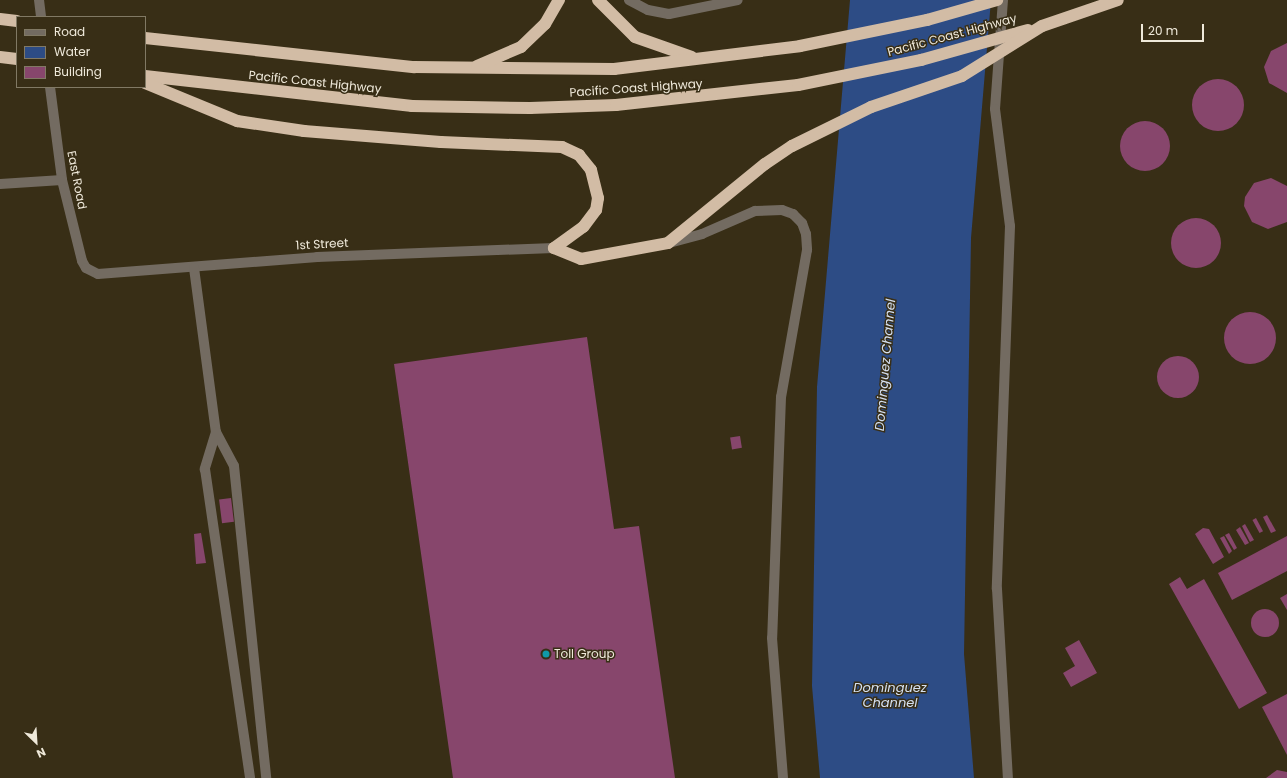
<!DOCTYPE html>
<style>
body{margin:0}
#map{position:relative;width:1287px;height:778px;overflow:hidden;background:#382e16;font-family:Poppins,sans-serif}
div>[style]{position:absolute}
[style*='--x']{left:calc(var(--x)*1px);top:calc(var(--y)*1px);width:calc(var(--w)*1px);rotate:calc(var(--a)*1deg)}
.water>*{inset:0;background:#2d4c85}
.building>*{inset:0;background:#87466c;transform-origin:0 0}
.round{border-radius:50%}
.minor>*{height:10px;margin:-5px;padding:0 5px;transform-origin:5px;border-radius:5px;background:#736b61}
.highway>*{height:12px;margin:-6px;padding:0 6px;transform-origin:6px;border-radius:6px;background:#d2bca5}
.highway-bridge>*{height:12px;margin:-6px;padding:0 6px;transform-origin:6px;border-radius:6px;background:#d2bca5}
.dots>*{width:11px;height:11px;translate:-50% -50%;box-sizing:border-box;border:2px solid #382e16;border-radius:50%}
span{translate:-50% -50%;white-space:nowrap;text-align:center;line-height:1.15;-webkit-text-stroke:3px #382e16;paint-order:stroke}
.street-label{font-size:12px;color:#efe9da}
.poi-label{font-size:12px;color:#efe9da}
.left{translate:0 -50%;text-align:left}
.water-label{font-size:13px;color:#d5e0f1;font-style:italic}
.legend{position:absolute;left:16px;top:16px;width:130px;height:72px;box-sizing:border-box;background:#382e16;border:1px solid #817964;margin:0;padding:5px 7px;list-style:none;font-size:12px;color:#efe9da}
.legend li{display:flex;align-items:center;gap:8px;height:20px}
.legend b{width:20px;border:1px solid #817964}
.north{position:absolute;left:16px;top:722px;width:40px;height:40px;-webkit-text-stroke:3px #382e16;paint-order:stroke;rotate:155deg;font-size:11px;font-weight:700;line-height:16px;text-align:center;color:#efe9da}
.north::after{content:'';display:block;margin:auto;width:14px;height:18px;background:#efe9da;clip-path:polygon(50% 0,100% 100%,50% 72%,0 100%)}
.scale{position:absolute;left:1141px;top:24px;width:63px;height:18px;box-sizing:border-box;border:2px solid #efe9da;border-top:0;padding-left:5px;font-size:12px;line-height:14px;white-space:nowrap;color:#efe9da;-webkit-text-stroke:3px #382e16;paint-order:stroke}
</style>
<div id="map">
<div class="water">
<div style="clip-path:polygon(850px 0,991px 0,971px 238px,964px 654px,974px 778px,820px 778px,812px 686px,817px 387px)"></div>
</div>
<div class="building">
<div style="clip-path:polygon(1287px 43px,1287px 93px,1269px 83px,1264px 67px,1271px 51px)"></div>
<div class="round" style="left:1192px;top:79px;width:52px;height:52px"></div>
<div class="round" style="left:1120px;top:121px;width:50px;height:50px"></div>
<div style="clip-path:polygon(1271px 178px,1287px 186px,1287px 222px,1268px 229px,1252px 222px,1244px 206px,1245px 197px,1254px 183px)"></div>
<div class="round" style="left:1171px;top:218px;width:50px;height:50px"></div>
<div class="round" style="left:1224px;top:312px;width:52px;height:52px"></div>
<div style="clip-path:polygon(587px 337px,614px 529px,639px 526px,675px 778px,453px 778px,394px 364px)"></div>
<div class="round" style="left:1157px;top:356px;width:42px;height:42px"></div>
<div style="left:740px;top:436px;width:12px;height:10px;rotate:81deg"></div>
<div style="left:231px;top:498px;width:24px;height:12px;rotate:83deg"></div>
<div style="clip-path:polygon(1267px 515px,1276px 531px,1271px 533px,1263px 517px)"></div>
<div style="left:1256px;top:518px;width:15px;height:4px;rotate:62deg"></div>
<div style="clip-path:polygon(1245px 524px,1254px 540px,1250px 542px,1242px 526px)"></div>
<div style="clip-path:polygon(1240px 527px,1249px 543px,1245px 545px,1236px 530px)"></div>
<div style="clip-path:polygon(1203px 528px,1209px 529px,1224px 557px,1213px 564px,1195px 534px)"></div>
<div style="clip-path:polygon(201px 533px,206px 563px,196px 564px,194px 534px)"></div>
<div style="clip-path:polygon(1229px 533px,1237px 548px,1234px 550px,1225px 535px)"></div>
<div style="clip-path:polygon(1224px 536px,1232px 551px,1229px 554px,1220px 538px)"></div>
<div style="clip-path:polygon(1287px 536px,1287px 571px,1232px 600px,1218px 573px)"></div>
<div style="clip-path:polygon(1180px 577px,1187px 589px,1204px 579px,1267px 693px,1239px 709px,1169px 584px)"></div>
<div style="clip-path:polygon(1287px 594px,1287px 610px,1280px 598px)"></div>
<div class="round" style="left:1251px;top:609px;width:28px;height:28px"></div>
<div style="clip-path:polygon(1079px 640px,1097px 673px,1071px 687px,1063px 673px,1075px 666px,1065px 648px)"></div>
<div style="clip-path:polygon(1287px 694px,1287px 755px,1262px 707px)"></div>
<div style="clip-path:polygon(1277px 770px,1287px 772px,1287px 778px,1266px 778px)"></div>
</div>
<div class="minor">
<div style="--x:39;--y:0;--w:17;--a:83"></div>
<div style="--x:629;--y:0;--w:21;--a:28"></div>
<div style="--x:648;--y:10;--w:21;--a:11"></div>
<div style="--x:669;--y:14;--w:70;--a:-11.5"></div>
<div style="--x:1003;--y:0;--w:109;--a:94.2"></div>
<div style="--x:995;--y:109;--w:118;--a:82.7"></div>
<div style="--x:1010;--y:226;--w:363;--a:92.1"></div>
<div style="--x:997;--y:589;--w:189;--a:86.7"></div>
<div style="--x:50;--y:87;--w:94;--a:82.6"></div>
<div style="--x:62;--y:180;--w:83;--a:76.1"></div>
<div style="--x:82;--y:261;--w:8;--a:60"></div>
<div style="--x:86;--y:268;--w:13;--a:27"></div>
<div style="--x:98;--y:274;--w:220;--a:-4.4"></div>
<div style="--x:317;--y:257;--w:237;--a:-2.2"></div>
<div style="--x:0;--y:184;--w:62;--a:-3.7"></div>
<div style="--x:669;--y:243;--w:34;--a:-15"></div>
<div style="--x:702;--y:234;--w:58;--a:-23.5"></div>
<div style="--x:755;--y:211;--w:27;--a:-2"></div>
<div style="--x:782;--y:210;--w:12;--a:20"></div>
<div style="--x:793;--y:214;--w:13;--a:45"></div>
<div style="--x:802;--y:223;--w:12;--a:70"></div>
<div style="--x:806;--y:234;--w:16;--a:86"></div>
<div style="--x:807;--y:250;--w:149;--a:100"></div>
<div style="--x:781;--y:397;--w:241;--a:92.1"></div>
<div style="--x:772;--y:638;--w:140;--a:85.5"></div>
<div style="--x:194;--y:268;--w:165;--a:82.4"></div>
<div style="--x:216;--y:432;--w:38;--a:62"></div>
<div style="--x:234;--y:466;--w:314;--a:84.1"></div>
<div style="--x:216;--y:432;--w:39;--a:107"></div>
<div style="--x:205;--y:469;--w:312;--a:81.7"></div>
</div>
<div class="highway">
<div style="--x:598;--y:0;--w:52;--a:45"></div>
<div style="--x:635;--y:37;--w:60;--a:19.3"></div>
<div style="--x:0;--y:19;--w:17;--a:7"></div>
<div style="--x:1042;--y:26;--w:80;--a:-18.9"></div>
<div style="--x:145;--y:38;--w:271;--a:6.2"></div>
<div style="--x:414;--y:67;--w:200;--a:0.6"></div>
<div style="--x:614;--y:69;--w:187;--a:-7"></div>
<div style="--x:800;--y:46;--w:130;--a:-11.6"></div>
<div style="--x:927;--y:20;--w:73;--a:-15.9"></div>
<div style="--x:0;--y:57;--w:17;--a:7"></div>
<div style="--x:477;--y:66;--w:48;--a:-23.4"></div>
<div style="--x:521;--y:47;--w:33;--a:-44"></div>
<div style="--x:545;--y:24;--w:28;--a:-60"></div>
<div style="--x:145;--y:76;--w:269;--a:6.4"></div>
<div style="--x:412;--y:106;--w:118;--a:1"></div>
<div style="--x:530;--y:108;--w:86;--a:-2"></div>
<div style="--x:616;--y:105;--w:183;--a:-6.3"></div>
<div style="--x:145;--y:83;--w:100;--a:22.4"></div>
<div style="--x:237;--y:121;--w:68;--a:8.5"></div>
<div style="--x:304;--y:131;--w:137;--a:4.6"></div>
<div style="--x:441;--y:142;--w:121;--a:2.4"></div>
<div style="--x:562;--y:147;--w:19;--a:25"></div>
<div style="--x:579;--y:155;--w:19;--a:51"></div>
<div style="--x:591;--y:170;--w:29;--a:76"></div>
<div style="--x:598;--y:198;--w:12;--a:99"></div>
<div style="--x:596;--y:210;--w:21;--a:127"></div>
<div style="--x:583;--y:227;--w:36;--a:144"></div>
<div style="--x:554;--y:248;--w:29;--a:22"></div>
<div style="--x:581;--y:259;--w:88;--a:-10.4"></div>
<div style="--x:668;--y:243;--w:125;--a:-39.2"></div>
<div style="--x:765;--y:164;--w:32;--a:-34"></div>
</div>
<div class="highway-bridge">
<div style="--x:798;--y:85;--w:126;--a:-11.5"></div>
<div style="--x:921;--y:60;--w:111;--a:-15.7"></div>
<div style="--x:792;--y:146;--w:88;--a:-26.3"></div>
<div style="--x:871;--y:107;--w:96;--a:-18.8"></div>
<div style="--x:962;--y:76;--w:94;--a:-32"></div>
</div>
<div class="dots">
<div style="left:546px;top:654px;background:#0f9aa8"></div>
</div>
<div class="street-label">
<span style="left:952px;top:35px;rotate:-15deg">Pacific Coast Highway</span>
<span style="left:315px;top:82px;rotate:6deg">Pacific Coast Highway</span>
<span style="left:636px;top:88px;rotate:-4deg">Pacific Coast Highway</span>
<span style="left:77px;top:180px;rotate:79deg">East Road</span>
<span style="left:322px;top:244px;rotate:-3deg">1st Street</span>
</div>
<div class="poi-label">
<span class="left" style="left:554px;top:654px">Toll Group</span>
</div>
<div class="water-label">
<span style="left:886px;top:365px;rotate:-85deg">Dominguez Channel</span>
<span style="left:890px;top:696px">Dominguez<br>Channel</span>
</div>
<ul class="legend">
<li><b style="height:5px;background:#736b61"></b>Road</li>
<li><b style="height:11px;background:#2d4c85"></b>Water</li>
<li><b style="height:11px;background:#87466c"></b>Building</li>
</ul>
<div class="north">N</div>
<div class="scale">20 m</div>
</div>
